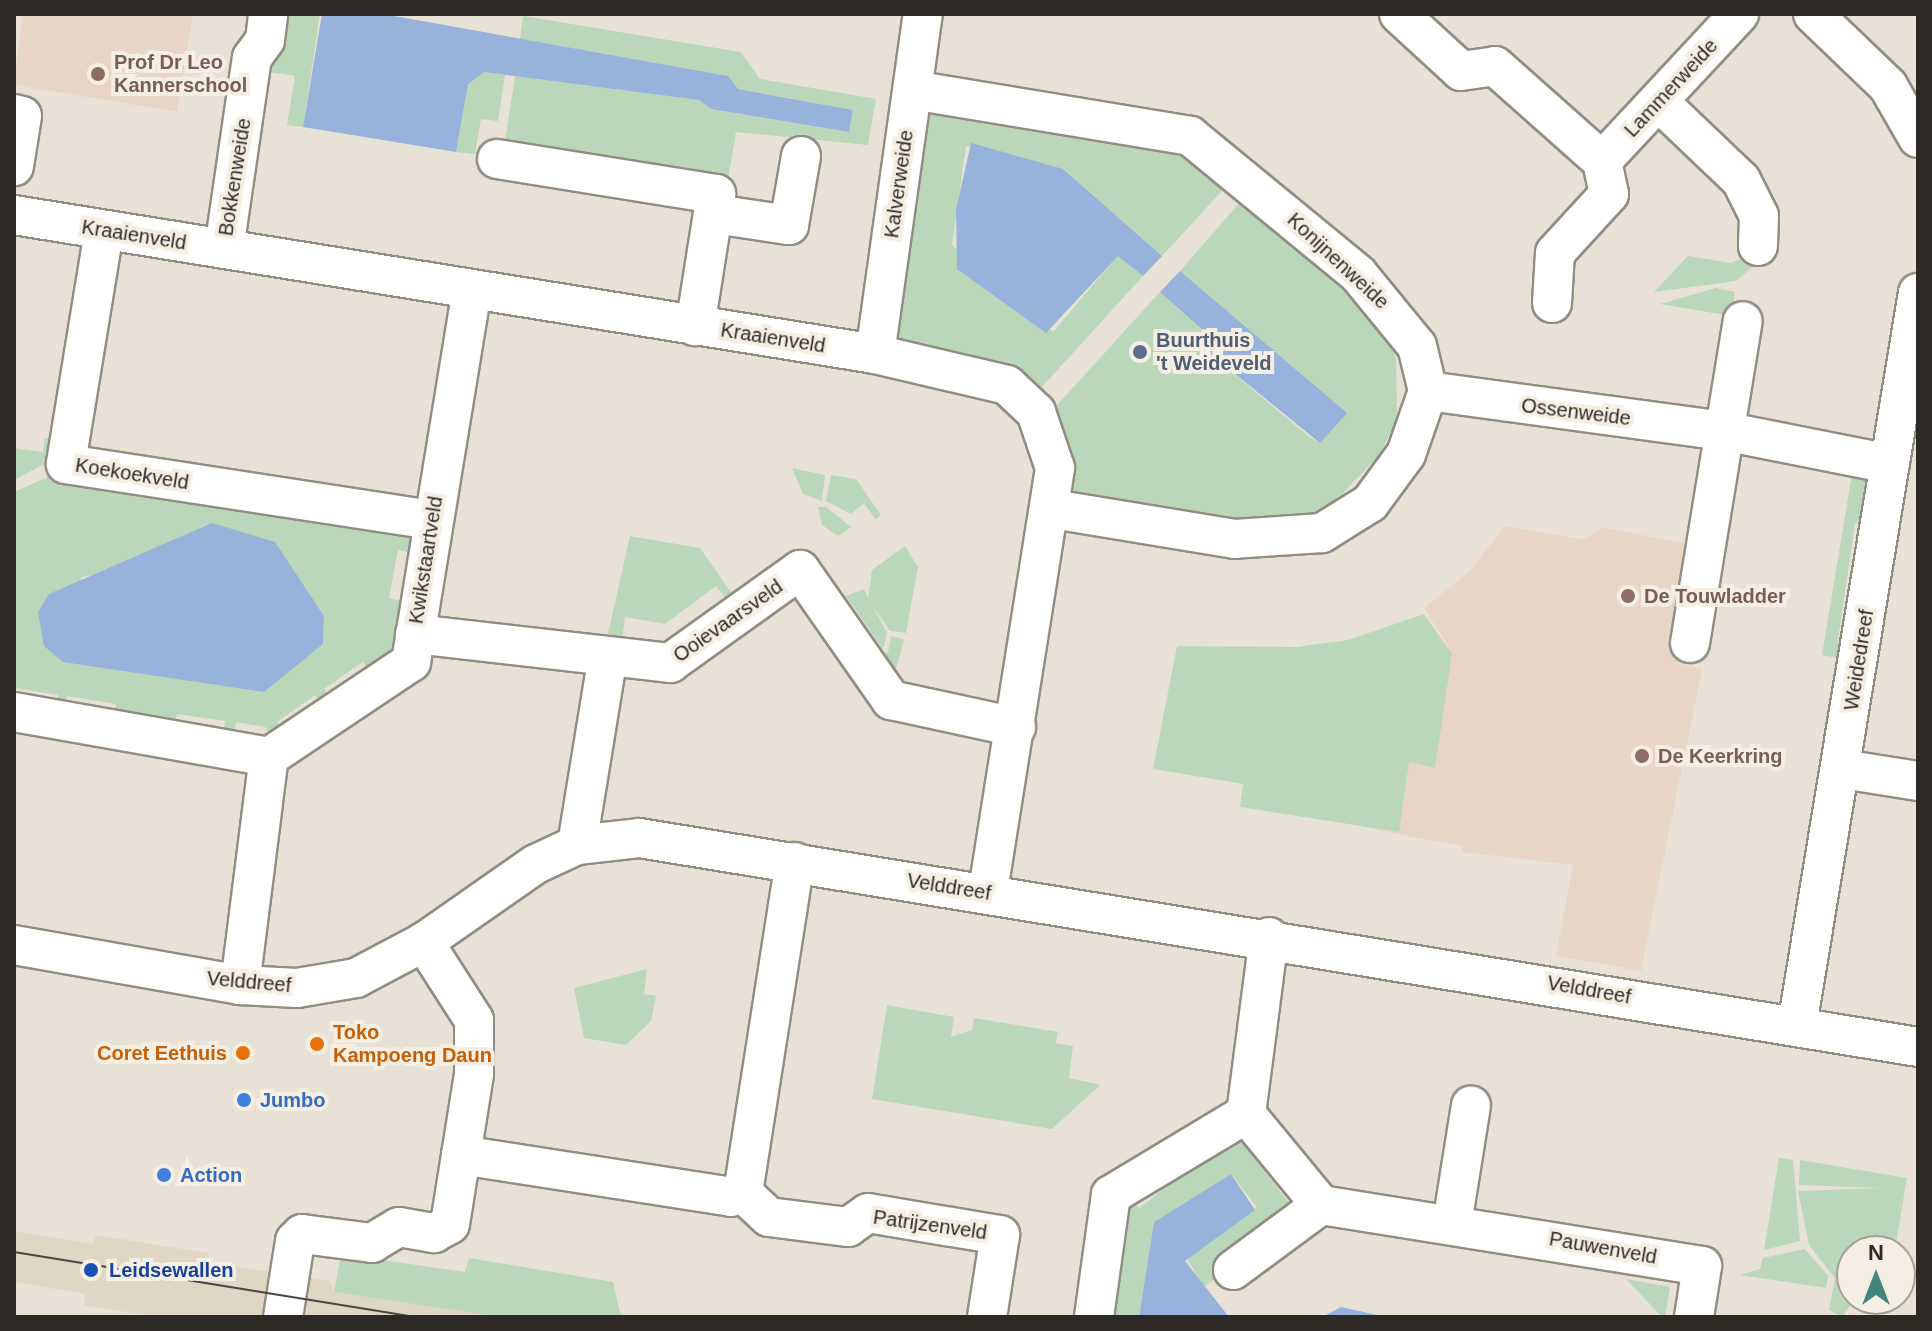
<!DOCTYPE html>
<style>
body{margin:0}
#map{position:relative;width:1932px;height:1331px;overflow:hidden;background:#e8e2d6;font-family:Helvetica,sans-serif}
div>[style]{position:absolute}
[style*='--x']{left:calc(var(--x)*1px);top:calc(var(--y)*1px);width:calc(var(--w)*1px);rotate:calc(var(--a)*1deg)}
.built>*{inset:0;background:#dfd6c4}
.education>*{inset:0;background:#e8d5c5}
.green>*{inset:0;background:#bad7b9}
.water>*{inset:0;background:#97b2db}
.roads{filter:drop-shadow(2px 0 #928d82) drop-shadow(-2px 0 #928d82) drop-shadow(0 2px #928d82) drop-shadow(0 -2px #928d82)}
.minor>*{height:38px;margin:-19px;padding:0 19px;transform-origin:19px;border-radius:19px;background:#fff}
.tram>*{height:2px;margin:-1px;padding:0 1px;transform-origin:1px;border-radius:1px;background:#494641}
.dots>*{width:22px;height:22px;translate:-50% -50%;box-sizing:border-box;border:4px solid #f5efe3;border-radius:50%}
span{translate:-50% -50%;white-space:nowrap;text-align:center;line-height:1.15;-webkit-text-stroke:8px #f5efe3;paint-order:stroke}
.education-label{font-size:20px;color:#785e54;font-weight:700}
.left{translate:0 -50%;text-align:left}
.street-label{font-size:20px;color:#2d2a26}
.service-label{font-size:20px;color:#4e5e75;font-weight:700}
.food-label{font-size:20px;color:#c56008;font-weight:700}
.right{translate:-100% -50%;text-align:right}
.shop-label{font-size:20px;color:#366cbe;font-weight:700}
.transit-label{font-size:20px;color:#164399;font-weight:700}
.frame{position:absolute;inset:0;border:16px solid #2d2a26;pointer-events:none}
.north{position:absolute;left:1836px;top:1235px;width:80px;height:80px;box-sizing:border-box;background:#f5efe3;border:2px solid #a5a097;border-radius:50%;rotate:0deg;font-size:22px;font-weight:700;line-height:32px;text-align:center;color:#2d2a26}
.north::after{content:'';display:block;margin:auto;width:28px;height:36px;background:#42867b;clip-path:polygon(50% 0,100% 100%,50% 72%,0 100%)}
</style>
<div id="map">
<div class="built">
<div style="clip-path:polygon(14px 1231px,93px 1244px,96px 1235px,208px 1253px,207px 1262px,330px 1281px,334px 1292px,500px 1317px,157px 1317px,84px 1305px,85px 1294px,14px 1282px)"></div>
</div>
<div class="education">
<div style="clip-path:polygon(15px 14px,193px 14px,177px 112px,14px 85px,22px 16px)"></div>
<div style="clip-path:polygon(1505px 526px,1584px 540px,1602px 527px,1697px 546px,1676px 663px,1702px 669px,1641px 971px,1556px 956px,1573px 865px,1462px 852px,1462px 846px,1375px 830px,1383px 778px,1397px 752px,1429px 756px,1449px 647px,1424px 608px,1469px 572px)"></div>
</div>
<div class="green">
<div style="clip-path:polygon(278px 14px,320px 14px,303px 127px,287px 125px,295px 76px,261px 71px)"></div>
<div style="clip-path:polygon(523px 16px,741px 52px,760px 79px,876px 99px,868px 145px,736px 132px,727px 186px,504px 148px,515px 76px,699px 100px,711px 109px,849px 132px,853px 110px,737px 89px,728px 76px,520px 39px)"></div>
<div style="clip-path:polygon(483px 72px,505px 75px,498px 121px,481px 119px,475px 154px,456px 152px,468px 83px)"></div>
<div style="clip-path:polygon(926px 111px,1177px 146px,1233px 179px,1162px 256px,1063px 169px,966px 146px,952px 245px,1053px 332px,1118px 255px,1143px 276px,1032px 398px,895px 336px)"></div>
<div style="clip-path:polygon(1249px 192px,1385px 322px,1396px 359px,1397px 419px,1380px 454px,1328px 509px,1250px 528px,1069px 503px,1049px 414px,1160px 292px,1208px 336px,1202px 347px,1308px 436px,1320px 443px,1346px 413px,1180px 271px)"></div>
<div style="clip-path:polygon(1752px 254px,1761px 259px,1736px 281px,1654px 292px,1688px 256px,1731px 263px)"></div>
<div style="clip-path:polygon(1716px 288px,1735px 292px,1731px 316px,1660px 304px)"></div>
<div style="clip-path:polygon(45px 438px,57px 440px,54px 459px,14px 480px,14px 448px,43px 452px)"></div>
<div style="clip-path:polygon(792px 468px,825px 475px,822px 501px,803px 494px)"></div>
<div style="clip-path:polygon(evenodd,63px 470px,412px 528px,415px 553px,398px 550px,389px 598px,407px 602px,398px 648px,372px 674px,363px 662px,324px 689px,332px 702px,325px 708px,315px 695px,277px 722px,286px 735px,276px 742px,265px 727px,236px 722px,233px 739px,223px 738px,225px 721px,177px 714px,174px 731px,113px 721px,116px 704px,67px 696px,64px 713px,55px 712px,58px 695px,14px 688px,14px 492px,63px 470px,275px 543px,324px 616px,323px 644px,304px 658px,63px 662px,55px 654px,82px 577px,275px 543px)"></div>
<div style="clip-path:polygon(1852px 474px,1869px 483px,1864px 516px,1855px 524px,1838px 640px,1843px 659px,1822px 655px)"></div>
<div style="clip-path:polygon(831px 475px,856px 479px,881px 515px,875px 519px,864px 503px,851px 514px,826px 501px)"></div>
<div style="clip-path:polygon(818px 507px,826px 507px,851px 527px,838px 536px,822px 525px)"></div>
<div style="clip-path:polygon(630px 536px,700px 548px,737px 601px,731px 605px,716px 586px,665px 624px,625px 617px,622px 641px,607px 638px)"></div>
<div style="clip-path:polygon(905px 546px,918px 567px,906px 633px,890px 631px,868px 599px,872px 570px)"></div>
<div style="clip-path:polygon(864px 589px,887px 633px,883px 649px,846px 596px)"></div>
<div style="clip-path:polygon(1424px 614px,1452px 654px,1435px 768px,1409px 762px,1399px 832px,1240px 807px,1243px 784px,1153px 769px,1177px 646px,1297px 647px,1348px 640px)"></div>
<div style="clip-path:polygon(891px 636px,904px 639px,890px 692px,873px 664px,888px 652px)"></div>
<div style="clip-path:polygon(647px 969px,644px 994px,656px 996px,651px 1021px,626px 1045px,584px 1038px,574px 988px)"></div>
<div style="clip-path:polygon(887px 1005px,954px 1017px,951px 1037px,972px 1030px,974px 1018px,1058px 1032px,1056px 1043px,1073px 1046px,1069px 1078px,1100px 1085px,1052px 1129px,872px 1099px)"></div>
<div style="clip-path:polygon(1227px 1140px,1240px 1140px,1298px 1214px,1204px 1287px,1186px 1257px,1257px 1207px,1231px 1174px,1154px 1222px,1139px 1317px,1108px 1317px,1126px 1196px,1139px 1208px)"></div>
<div style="clip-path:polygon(1779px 1158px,1793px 1160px,1800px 1241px,1764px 1250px)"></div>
<div style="clip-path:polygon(1800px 1160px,1907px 1178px,1896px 1243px,1890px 1251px,1852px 1251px,1855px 1299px,1842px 1317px,1829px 1310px,1835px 1278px,1809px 1245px,1798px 1191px,1881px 1188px,1799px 1185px)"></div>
<div style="clip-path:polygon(1805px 1249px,1828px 1276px,1826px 1288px,1740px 1275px,1760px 1269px,1763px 1258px)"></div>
<div style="clip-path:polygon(341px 1254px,465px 1272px,469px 1258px,613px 1282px,620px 1313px,629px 1317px,500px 1317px,334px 1292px)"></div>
<div style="clip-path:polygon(1626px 1279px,1670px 1287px,1665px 1317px,1662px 1317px)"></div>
</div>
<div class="water">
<div style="clip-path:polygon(322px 14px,383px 14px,728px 76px,738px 89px,853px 110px,849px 132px,711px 109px,699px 100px,484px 72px,468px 84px,456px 152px,303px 127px)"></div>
<div style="clip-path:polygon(971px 143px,1063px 169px,1162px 256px,1143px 276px,1118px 256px,1046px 333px,957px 269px,956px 210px)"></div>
<div style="clip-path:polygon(1180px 271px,1347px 413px,1320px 443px,1202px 347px,1208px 335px,1160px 292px)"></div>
<div style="clip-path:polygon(212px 523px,275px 542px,324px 616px,323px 644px,264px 692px,63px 662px,44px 646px,38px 612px,49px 594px)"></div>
<div style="clip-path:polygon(1231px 1174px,1255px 1210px,1185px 1261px,1229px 1317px,1139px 1317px,1154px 1222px)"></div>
<div style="clip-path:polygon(1341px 1307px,1382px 1316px,1383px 1317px,1322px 1317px)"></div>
</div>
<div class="roads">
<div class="minor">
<div style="--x:1399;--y:14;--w:84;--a:42.6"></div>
<div style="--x:1461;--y:71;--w:34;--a:-8"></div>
<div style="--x:1495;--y:66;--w:143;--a:41.6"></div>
<div style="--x:1813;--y:14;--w:104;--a:43.8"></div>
<div style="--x:1888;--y:86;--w:60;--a:60"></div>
<div style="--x:913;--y:90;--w:281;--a:9.4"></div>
<div style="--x:1190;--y:136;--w:217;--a:39.4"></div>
<div style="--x:1358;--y:274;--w:93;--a:50.7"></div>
<div style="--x:1417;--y:346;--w:46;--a:76.3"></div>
<div style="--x:1428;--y:391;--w:67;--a:109.2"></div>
<div style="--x:1406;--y:454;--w:61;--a:126.3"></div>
<div style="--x:1370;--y:503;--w:57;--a:148"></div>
<div style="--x:1322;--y:533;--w:87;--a:176.1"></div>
<div style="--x:1235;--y:539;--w:185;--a:-170.7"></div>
<div style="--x:1659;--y:102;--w:113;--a:43.6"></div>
<div style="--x:1741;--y:180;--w:40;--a:63.4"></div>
<div style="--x:1759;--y:216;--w:30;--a:92"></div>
<div style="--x:14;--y:114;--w:8;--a:14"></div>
<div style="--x:22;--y:116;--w:51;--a:99.1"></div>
<div style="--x:497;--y:159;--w:222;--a:9.1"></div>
<div style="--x:716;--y:194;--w:134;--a:99"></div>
<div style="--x:715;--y:214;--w:75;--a:8.5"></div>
<div style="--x:789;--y:225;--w:70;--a:-80.1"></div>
<div style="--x:14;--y:215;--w:872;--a:9.17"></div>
<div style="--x:875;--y:354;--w:136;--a:13.2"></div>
<div style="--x:1007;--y:385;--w:40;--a:43"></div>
<div style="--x:1036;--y:412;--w:59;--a:71.3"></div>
<div style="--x:1055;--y:468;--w:430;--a:99"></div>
<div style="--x:104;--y:231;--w:236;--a:99.3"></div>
<div style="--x:66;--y:464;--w:369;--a:8.7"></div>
<div style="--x:224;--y:249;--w:193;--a:-81.7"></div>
<div style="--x:252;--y:58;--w:22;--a:-54"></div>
<div style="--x:265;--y:40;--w:26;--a:-83"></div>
<div style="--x:1552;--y:303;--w:50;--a:-86.6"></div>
<div style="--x:1555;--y:253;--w:80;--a:-47.5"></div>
<div style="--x:1609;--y:194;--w:34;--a:-102"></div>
<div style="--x:1602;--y:161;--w:201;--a:-47"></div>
<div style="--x:875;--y:354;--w:343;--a:-82"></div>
<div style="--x:1428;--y:391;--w:299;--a:7.7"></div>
<div style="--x:1724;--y:431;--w:169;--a:11.2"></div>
<div style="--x:415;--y:634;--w:257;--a:6.5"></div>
<div style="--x:670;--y:663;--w:160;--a:-35.6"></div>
<div style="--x:800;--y:570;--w:159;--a:55"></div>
<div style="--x:891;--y:700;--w:128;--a:12.2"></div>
<div style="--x:1690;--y:643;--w:326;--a:-80.7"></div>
<div style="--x:14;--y:712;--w:259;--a:10"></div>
<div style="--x:1842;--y:769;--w:77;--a:9"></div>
<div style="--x:577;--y:845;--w:185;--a:-80.7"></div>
<div style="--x:1269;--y:937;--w:178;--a:97.4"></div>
<div style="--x:1246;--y:1114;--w:118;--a:50.5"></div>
<div style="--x:1321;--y:1205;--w:386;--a:9.1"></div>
<div style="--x:1702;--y:1266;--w:52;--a:98.9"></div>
<div style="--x:14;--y:945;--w:230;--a:10"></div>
<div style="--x:240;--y:985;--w:57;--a:3"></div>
<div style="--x:297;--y:988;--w:60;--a:-9.6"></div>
<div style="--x:356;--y:978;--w:77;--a:-27.9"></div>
<div style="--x:424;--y:942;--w:136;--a:-34.9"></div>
<div style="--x:536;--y:864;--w:45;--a:-24.9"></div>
<div style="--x:577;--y:845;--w:62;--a:-6.4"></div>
<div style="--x:639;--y:838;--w:1296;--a:9.28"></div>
<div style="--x:240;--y:985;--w:230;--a:-82.8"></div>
<div style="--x:269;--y:757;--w:171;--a:-33.8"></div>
<div style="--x:411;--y:662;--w:376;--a:-80.7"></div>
<div style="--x:1797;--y:1026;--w:743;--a:-80.63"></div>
<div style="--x:461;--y:1155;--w:273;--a:8.8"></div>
<div style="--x:731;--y:1197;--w:13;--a:-18"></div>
<div style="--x:743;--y:1193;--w:35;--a:43"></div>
<div style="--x:769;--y:1217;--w:80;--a:7.2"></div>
<div style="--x:848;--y:1227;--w:24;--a:-35"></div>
<div style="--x:868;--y:1213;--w:134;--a:9.5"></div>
<div style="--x:1000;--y:1235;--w:83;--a:99"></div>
<div style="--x:743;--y:1193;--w:335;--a:-81.1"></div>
<div style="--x:1452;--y:1224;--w:120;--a:-80.9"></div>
<div style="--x:1233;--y:1270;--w:109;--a:-36.5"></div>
<div style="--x:283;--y:1317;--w:77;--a:-81"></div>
<div style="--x:295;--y:1241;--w:10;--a:-45"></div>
<div style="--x:302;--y:1234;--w:71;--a:7.3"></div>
<div style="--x:372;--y:1243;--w:31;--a:-31"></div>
<div style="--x:399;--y:1227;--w:36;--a:10"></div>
<div style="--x:434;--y:1233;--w:18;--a:-29"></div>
<div style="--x:450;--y:1224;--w:152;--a:-80.9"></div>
<div style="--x:474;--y:1074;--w:54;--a:-90"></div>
<div style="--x:474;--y:1020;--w:93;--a:-122.7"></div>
<div style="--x:1094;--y:1317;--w:123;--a:-82.1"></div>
<div style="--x:1111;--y:1195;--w:157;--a:-31"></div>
</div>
</div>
<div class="tram">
<div style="--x:14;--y:1252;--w:405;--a:9.2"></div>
</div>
<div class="dots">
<div style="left:98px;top:74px;background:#8d6e63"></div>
<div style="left:1140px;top:352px;background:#5c6f8a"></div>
<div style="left:1628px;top:596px;background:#8d6e63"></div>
<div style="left:1642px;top:756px;background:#8d6e63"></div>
<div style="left:317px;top:1044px;background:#e8710a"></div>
<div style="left:243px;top:1053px;background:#e8710a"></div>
<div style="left:244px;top:1100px;background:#3f7fe0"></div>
<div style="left:164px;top:1175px;background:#3f7fe0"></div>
<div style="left:91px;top:1270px;background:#1a4fb4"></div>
</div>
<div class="education-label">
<span class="left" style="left:114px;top:74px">Prof Dr Leo<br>Kannerschool</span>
<span class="left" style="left:1644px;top:596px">De Touwladder</span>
<span class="left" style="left:1658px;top:756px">De Keerkring</span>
</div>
<div class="street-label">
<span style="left:1671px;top:88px;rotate:-47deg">Lammerweide</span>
<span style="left:235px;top:177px;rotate:-81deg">Bokkenweide</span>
<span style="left:899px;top:184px;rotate:-82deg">Kalverweide</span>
<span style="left:134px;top:235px;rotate:9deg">Kraaienveld</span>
<span style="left:1338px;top:261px;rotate:43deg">Konijnenweide</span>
<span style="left:773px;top:338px;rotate:9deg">Kraaienveld</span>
<span style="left:1576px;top:412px;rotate:7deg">Ossenweide</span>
<span style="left:132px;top:474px;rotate:9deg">Koekoekveld</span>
<span style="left:426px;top:560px;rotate:-81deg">Kwikstaartveld</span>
<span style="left:728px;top:621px;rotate:-35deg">Ooievaarsveld</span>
<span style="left:1859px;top:660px;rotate:-81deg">Weidedreef</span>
<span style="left:949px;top:887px;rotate:9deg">Velddreef</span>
<span style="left:249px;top:982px;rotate:5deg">Velddreef</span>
<span style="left:1589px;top:990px;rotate:10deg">Velddreef</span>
<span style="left:930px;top:1225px;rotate:8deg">Patrijzenveld</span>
<span style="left:1603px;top:1248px;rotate:10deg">Pauwenveld</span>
</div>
<div class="service-label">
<span class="left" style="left:1156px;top:352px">Buurthuis<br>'t Weideveld</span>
</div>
<div class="food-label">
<span class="left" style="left:333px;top:1044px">Toko<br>Kampoeng Daun</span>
<span class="right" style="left:227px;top:1053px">Coret Eethuis</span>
</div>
<div class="shop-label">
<span class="left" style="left:260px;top:1100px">Jumbo</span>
<span class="left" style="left:180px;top:1175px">Action</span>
</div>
<div class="transit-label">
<span class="left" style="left:109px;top:1270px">Leidsewallen</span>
</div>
<div class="frame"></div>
<div class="north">N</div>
</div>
